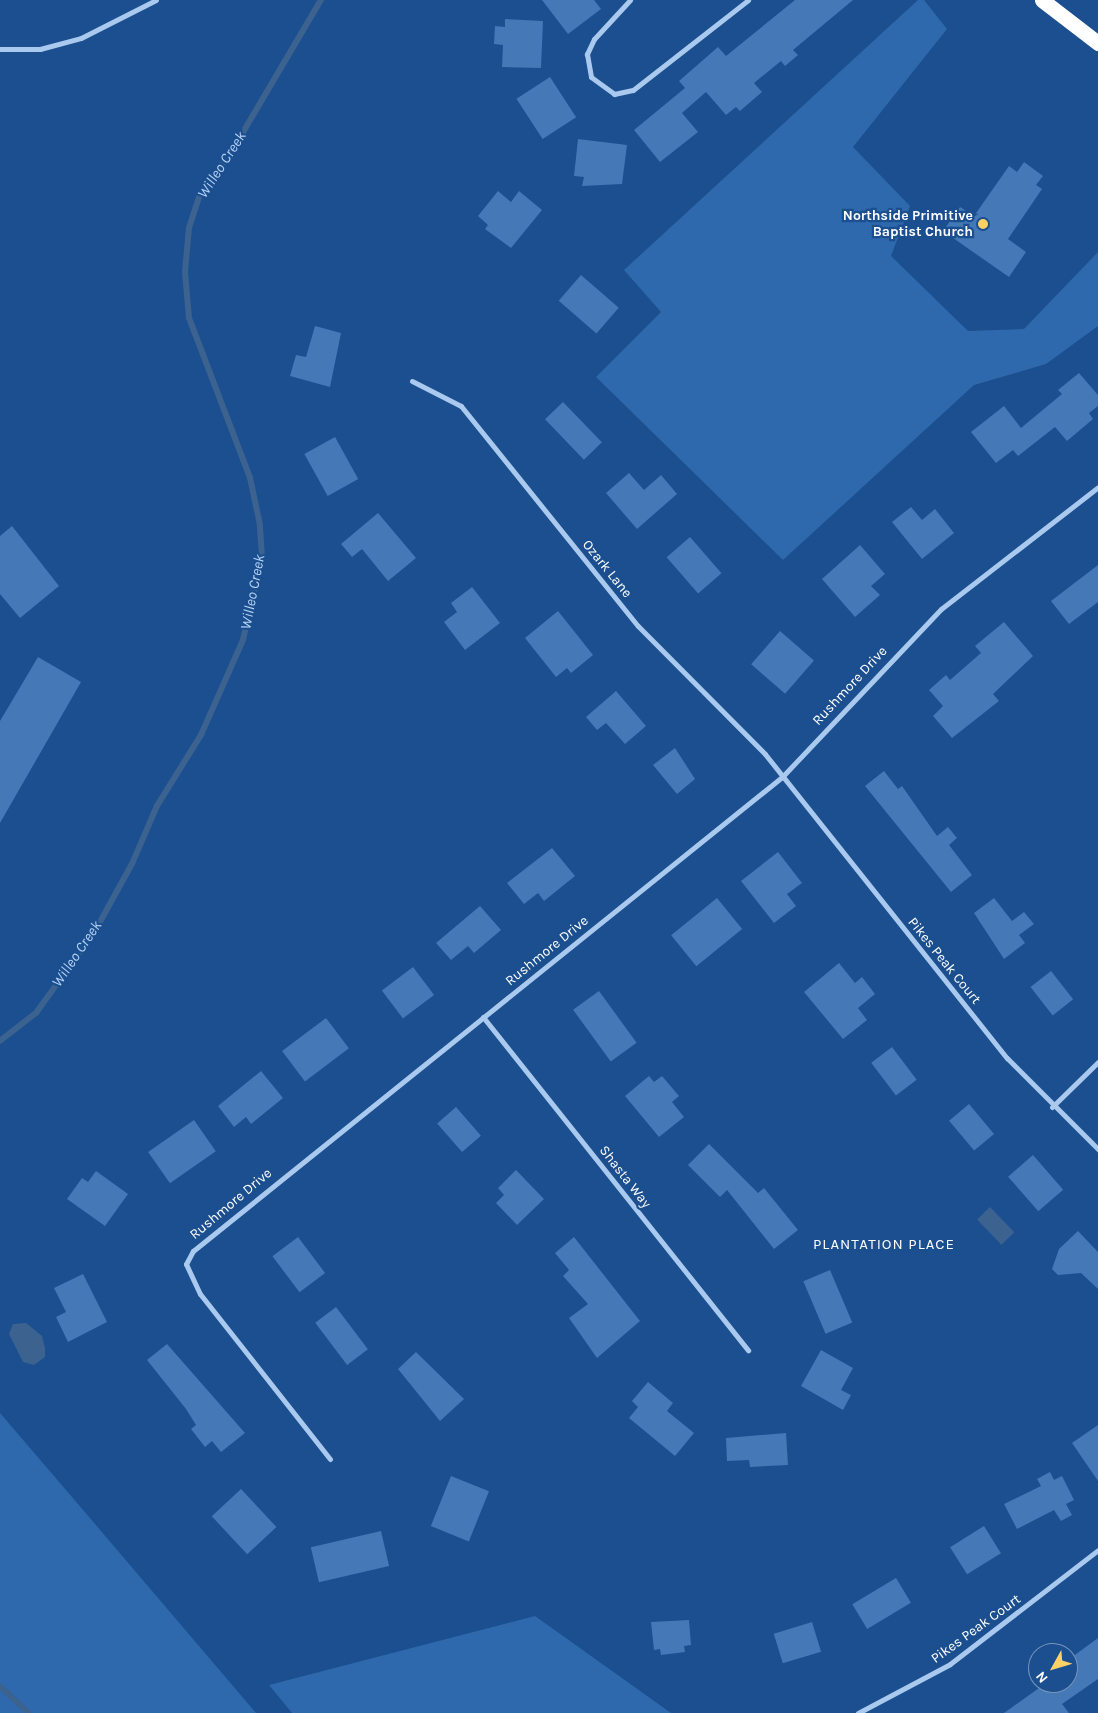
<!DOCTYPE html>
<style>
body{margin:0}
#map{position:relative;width:1098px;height:1713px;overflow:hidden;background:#1b4f8f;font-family:Karla,sans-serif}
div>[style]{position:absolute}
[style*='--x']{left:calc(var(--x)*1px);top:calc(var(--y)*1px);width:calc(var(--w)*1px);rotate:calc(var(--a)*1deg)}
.green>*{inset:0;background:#2e69ad}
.water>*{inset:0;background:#3c6290;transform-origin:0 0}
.stream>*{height:5.5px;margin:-2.75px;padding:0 2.75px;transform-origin:2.75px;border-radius:2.75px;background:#3c6290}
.building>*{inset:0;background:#4478b7;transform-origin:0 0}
.street>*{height:5px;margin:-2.5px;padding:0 2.5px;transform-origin:2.5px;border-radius:2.5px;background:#a9c9ee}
.highway>*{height:15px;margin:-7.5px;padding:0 7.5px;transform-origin:7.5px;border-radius:7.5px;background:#fff}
.dots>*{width:14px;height:14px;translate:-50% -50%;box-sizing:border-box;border:2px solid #1b4f8f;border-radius:50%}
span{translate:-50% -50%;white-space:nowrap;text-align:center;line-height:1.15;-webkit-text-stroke:4.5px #1b4f8f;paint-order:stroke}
.poi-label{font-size:14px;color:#fff;font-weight:700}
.right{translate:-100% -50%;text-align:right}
.street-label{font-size:14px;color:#fff}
.water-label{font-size:15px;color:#b5d3f5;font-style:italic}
.neighbourhood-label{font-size:15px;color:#fff;letter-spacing:1px}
.north{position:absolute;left:1028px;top:1643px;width:50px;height:50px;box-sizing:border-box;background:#1b4f8f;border:1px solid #7695bc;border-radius:50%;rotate:231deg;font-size:14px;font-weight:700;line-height:20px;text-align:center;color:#fff}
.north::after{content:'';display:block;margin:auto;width:18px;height:22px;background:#ffd166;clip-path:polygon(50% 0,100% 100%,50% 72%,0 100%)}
</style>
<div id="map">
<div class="green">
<div style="clip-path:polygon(918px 0,924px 0,947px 29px,853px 147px,910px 206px,891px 256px,968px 331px,1024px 329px,1098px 252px,1098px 326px,1046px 364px,974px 385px,783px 560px,596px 377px,661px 312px,624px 270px)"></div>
<div style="clip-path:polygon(0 1413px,78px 1504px,256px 1713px,0 1713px)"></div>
<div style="clip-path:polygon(535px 1616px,671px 1713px,292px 1713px,269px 1685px)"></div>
</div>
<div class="water">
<div style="left:990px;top:1207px;width:35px;height:18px;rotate:46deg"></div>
<div style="clip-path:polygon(26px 1323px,42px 1336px,45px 1348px,45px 1357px,34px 1365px,23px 1362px,9px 1334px,13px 1324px)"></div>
</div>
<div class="stream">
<div style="--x:0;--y:1041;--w:46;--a:-37.9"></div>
<div style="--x:36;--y:1013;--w:99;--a:-54.1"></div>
<div style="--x:94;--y:933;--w:79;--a:-61.2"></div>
<div style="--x:132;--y:864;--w:63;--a:-66.7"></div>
<div style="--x:157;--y:806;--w:84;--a:-58.2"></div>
<div style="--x:201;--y:735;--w:104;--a:-66.1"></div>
<div style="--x:243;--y:640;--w:85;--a:-77.1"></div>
<div style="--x:262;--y:557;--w:32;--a:-94"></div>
<div style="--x:260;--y:525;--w:48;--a:-102"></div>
<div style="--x:250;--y:478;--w:171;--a:-110.9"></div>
<div style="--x:189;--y:318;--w:46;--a:-95"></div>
<div style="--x:185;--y:272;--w:44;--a:-84.8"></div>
<div style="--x:189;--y:228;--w:36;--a:-72"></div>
<div style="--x:200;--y:194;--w:54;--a:-53.3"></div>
<div style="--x:232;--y:151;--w:175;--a:-59.5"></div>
<div style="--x:0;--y:1686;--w:40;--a:43"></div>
</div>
<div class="building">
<div style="clip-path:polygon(542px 0,594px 0,601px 9px,568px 34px)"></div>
<div style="clip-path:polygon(795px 0,853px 0,793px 50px,798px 55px,785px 66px,781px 61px,754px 83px,762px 92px,740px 111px,736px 107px,726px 115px,706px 92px,682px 113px,698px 132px,660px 162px,634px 130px,685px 88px,679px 81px,718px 47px,726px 56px)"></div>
<div style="clip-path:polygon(505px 19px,543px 21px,541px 68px,502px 67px,503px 45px,494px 44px,495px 26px,505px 27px)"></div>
<div style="left:550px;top:77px;width:48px;height:40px;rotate:57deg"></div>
<div style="clip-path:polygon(578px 139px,627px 145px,622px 184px,582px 186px,584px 177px,574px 176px)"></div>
<div style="clip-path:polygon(1024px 162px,1043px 176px,1036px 185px,1042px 189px,1008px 239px,1026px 252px,1009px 277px,943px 231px,960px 207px,974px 216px,1009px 166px,1017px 172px)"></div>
<div style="clip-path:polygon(498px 191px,511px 202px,519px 191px,542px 210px,511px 248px,485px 229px,488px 225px,478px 216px)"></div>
<div style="left:581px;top:275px;width:50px;height:34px;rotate:41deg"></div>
<div style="clip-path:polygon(315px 326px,341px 333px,330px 387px,290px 376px,296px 355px,306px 357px)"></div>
<div style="clip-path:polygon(1079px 373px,1098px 395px,1098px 406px,1089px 413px,1093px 419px,1067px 441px,1055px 427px,1018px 456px,1013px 450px,996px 463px,971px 432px,1004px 406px,1021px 428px,1062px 394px,1058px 390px)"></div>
<div style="left:563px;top:402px;width:56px;height:25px;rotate:46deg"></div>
<div style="left:335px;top:437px;width:48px;height:35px;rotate:61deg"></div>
<div style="clip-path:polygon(629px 473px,644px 490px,661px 475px,677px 494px,637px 529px,606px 493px)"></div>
<div style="clip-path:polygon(911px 507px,922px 520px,935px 509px,954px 533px,922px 559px,892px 522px)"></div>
<div style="clip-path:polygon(378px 513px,416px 558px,388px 581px,362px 549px,352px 557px,341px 544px)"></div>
<div style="clip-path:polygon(12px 526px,59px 586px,20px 618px,0 594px,0 536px)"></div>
<div style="left:690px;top:537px;width:48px;height:31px;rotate:49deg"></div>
<div style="clip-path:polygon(860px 545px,885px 574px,871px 586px,880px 595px,855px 617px,822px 579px)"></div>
<div style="clip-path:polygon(1098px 565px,1098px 602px,1069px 624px,1051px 601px)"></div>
<div style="clip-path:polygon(472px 587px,500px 623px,465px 650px,444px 622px,457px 612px,451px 603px)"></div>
<div style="clip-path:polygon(558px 611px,593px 655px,571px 673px,567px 668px,556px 677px,525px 638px)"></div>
<div style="clip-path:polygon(1004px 622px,1033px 656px,993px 694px,999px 701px,952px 738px,933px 716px,943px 706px,929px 690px,946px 675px,950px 680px,981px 653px,975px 646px)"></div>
<div style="left:780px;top:631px;width:45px;height:44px;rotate:41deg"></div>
<div style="clip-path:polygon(38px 657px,81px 682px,0 823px,0 721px)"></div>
<div style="clip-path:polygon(616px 691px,646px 726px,625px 744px,606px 723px,597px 730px,586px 717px)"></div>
<div style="clip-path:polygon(675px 748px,695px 779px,677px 794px,653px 765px)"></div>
<div style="clip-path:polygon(884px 771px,898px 789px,902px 786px,937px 836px,948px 827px,957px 838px,949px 845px,972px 875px,951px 892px,865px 786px)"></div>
<div style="clip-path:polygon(552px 848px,575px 876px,544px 901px,538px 893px,524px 904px,507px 883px)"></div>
<div style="clip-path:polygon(778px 852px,802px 883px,787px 894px,796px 906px,774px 923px,741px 881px)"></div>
<div style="left:717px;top:898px;width:40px;height:59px;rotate:51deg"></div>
<div style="clip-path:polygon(994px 898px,1012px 921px,1024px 912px,1034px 924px,1019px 935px,1025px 943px,1004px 959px,974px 913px)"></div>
<div style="clip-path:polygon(480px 906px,501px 930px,474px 953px,468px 946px,451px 960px,436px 943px)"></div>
<div style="clip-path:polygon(839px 963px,855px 983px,862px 977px,875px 994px,858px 1008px,867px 1020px,843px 1039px,804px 992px)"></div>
<div style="left:413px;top:967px;width:35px;height:39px;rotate:53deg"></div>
<div style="left:1051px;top:971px;width:36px;height:26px;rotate:52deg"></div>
<div style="left:599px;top:991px;width:64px;height:32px;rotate:54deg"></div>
<div style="left:326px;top:1018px;width:38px;height:55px;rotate:53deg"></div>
<div style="left:892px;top:1047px;width:41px;height:26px;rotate:53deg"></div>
<div style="clip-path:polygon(261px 1071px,283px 1098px,251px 1124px,246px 1117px,234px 1127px,218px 1106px)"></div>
<div style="clip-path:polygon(649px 1076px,654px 1082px,662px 1076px,679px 1096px,672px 1102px,684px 1117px,659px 1137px,625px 1096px)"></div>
<div style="left:969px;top:1104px;width:39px;height:26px;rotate:50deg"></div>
<div style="left:456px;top:1107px;width:38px;height:25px;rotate:49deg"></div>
<div style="left:194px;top:1120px;width:38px;height:56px;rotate:55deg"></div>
<div style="clip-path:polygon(709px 1144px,758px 1193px,764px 1188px,798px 1230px,774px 1249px,727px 1190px,720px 1197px,688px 1165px)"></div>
<div style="left:1033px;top:1155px;width:46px;height:33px;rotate:49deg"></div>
<div style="clip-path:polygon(516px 1170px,544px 1199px,517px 1225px,496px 1203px,504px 1195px,498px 1188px)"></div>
<div style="clip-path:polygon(96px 1171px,128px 1194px,105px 1226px,67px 1199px,82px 1178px,88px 1182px)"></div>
<div style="clip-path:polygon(1078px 1231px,1098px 1252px,1098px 1289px,1081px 1273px,1058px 1275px,1052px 1269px,1059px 1249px)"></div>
<div style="left:298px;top:1237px;width:45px;height:32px;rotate:53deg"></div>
<div style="clip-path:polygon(574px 1237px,640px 1321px,597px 1358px,569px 1318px,588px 1304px,563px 1276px,569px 1270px,555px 1253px)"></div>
<div style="left:830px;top:1270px;width:57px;height:29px;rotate:67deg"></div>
<div style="clip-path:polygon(83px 1274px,107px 1322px,68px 1342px,56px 1317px,66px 1312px,54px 1288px)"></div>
<div style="left:336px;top:1307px;width:53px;height:26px;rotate:53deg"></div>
<div style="clip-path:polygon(167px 1344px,245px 1433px,221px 1452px,212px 1441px,205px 1447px,191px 1429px,196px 1425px,186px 1409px,147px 1360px)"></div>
<div style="clip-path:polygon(821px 1350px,853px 1368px,841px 1390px,851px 1395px,843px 1410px,801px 1386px)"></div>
<div style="clip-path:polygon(416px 1352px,464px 1399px,440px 1421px,398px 1369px)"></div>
<div style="clip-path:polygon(648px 1382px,673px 1403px,667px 1411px,694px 1433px,675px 1456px,629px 1418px,638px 1407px,632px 1401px)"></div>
<div style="clip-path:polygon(1098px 1425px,1098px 1481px,1072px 1443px)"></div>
<div style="clip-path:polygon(786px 1433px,788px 1465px,750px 1467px,749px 1460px,727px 1461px,726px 1438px)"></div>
<div style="clip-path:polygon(1050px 1472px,1054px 1480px,1062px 1476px,1074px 1500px,1066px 1504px,1072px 1515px,1061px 1521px,1054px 1510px,1017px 1529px,1004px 1504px,1041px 1486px,1037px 1479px)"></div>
<div style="left:451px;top:1476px;width:41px;height:54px;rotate:22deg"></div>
<div style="left:241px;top:1489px;width:52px;height:40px;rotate:47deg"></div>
<div style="left:984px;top:1526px;width:32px;height:40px;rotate:58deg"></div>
<div style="left:381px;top:1531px;width:36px;height:72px;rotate:77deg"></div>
<div style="left:896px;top:1578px;width:29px;height:51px;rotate:59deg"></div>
<div style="clip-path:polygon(689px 1620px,691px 1645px,684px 1646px,685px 1652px,661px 1655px,660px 1649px,654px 1650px,651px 1622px)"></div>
<div style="left:812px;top:1622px;width:31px;height:40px;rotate:73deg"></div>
<div style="clip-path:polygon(1098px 1638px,1098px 1679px,1062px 1704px,1069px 1713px,1004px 1713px,1046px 1683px,1068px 1683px,1068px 1660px)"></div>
</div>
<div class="street">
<div style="--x:630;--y:0;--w:53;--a:132.7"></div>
<div style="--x:594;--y:39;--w:17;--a:115"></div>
<div style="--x:587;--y:54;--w:23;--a:80"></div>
<div style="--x:591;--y:77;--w:29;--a:36"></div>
<div style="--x:614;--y:94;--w:19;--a:-12"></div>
<div style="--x:633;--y:90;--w:146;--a:-38"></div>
<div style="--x:0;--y:49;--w:40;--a:0"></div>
<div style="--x:40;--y:49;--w:42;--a:-15"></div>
<div style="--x:81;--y:38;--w:84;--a:-26.9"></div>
<div style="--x:412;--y:381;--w:55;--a:27"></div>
<div style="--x:461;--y:406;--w:282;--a:51.2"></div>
<div style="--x:638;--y:626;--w:180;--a:45.2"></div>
<div style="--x:765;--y:754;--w:389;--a:51.5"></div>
<div style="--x:1007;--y:1058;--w:129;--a:45"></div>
<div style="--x:483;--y:1017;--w:426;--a:51.5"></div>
<div style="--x:1052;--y:1107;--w:64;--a:-44.4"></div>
<div style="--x:330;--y:1459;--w:210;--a:-128.2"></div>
<div style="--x:200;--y:1294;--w:33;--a:-115"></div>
<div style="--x:186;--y:1264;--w:15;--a:-62"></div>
<div style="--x:193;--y:1251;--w:756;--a:-38.83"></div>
<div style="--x:782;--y:777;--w:231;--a:-46.6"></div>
<div style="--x:941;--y:609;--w:199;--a:-37.8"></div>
<div style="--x:858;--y:1713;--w:104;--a:-28"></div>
<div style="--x:950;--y:1664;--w:187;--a:-37.6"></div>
</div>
<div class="highway">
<div style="--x:1042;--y:0;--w:71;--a:37.5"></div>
</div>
<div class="dots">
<div style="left:983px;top:224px;background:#ffd166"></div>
</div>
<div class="poi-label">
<span class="right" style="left:973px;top:224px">Northside Primitive<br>Baptist Church</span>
</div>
<div class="street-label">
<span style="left:607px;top:569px;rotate:51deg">Ozark Lane</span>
<span style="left:850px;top:686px;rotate:-47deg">Rushmore Drive</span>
<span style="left:547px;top:951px;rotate:-39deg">Rushmore Drive</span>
<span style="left:944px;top:961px;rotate:51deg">Pikes Peak Court</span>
<span style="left:625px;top:1177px;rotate:52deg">Shasta Way</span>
<span style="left:231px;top:1204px;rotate:-40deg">Rushmore Drive</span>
<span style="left:976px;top:1629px;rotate:-36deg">Pikes Peak Court</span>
</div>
<div class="water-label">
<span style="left:222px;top:165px;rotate:-57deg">Willeo Creek</span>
<span style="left:253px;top:592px;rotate:-79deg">Willeo Creek</span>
<span style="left:77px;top:954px;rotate:-56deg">Willeo Creek</span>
</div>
<div class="neighbourhood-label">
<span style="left:884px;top:1245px">PLANTATION PLACE</span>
</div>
<div class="north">N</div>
</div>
